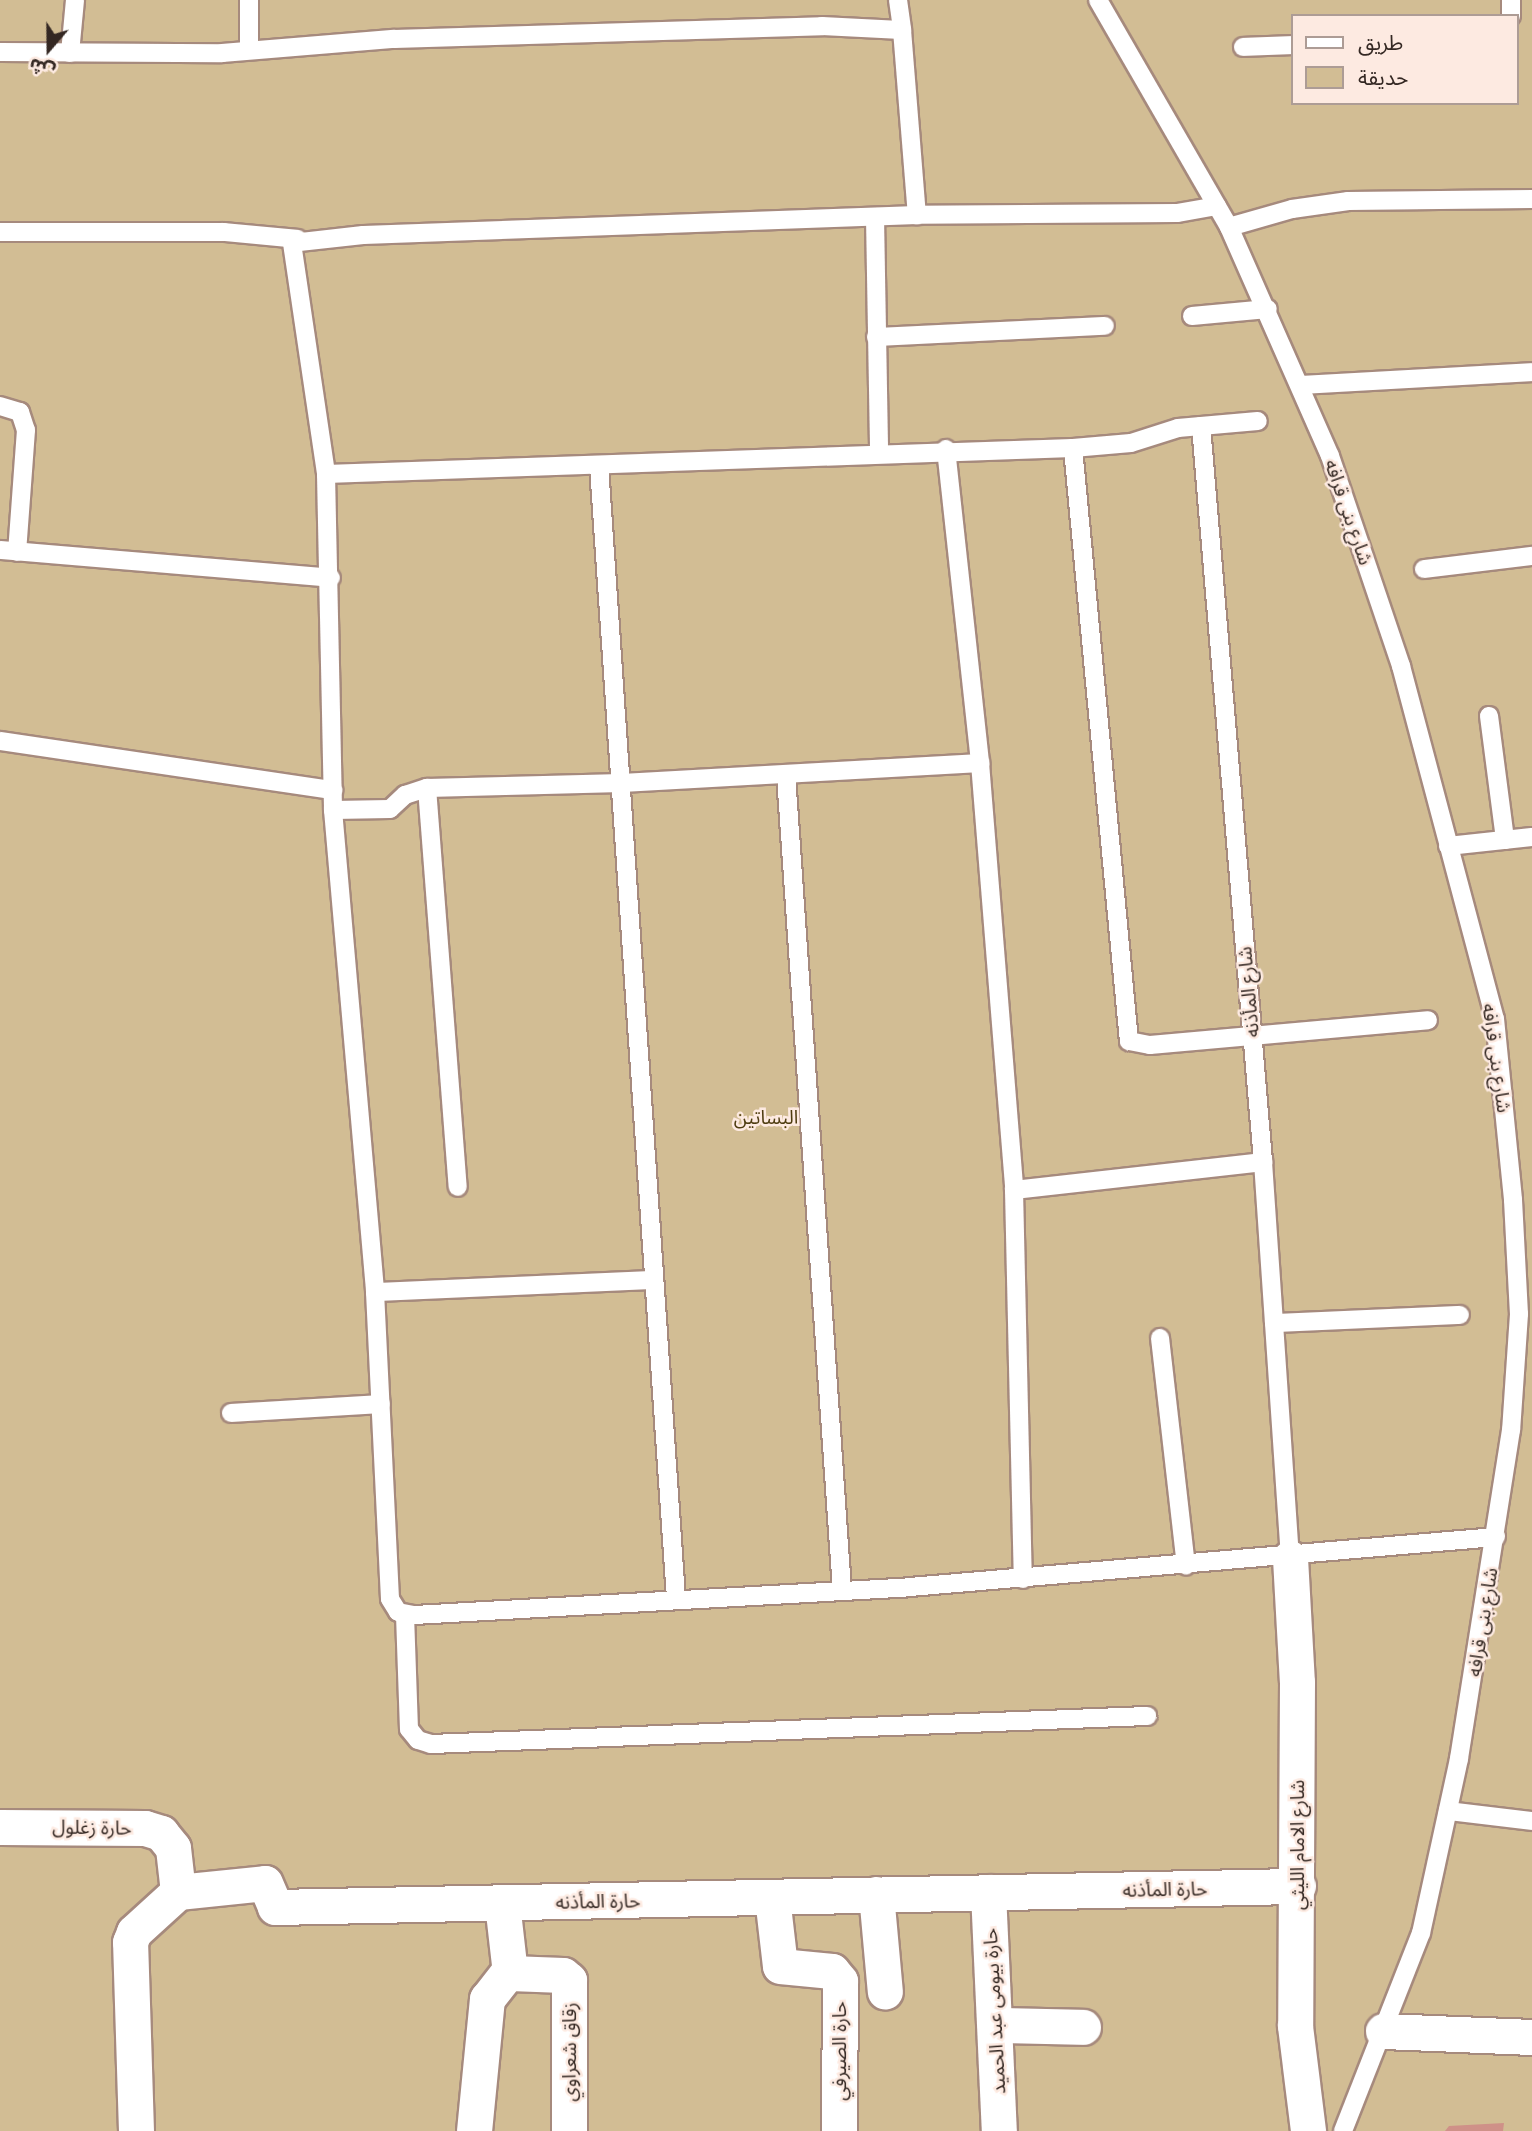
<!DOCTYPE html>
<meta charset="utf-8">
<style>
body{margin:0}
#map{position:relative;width:1532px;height:2131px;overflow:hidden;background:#f9dacb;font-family:Lato,"Noto Sans Arabic",sans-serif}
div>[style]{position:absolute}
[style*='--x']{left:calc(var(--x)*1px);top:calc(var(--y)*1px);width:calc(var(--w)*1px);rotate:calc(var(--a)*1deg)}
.green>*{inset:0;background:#d2bd94}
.building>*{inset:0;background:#cf9188}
.roads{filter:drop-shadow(2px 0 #a68a7d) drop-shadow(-2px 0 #a68a7d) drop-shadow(0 2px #a68a7d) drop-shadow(0 -2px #a68a7d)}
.service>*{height:18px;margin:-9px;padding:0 9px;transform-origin:9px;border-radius:9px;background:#fff}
.minor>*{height:35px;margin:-17.5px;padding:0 17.5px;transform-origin:17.5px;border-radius:17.5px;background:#fff}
span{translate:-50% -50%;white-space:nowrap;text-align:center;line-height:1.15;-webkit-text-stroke:5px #fdeae1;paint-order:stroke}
.street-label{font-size:19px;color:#342823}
.park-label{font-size:19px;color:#4e3c10}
.legend{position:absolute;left:1291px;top:14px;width:228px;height:91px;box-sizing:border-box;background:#fdeae1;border:2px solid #ad9c95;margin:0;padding:9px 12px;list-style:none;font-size:21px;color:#342823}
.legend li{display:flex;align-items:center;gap:14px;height:35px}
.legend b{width:35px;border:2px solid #ad9c95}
.north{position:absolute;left:14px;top:14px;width:70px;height:70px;-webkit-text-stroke:5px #fdeae1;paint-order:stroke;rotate:200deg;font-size:19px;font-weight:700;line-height:28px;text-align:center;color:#342823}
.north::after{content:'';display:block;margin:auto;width:24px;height:32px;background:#342823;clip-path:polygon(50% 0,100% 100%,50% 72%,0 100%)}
</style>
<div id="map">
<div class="green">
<div style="clip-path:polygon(evenodd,0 0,1532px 0,1532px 2131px,0 2131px,0 0,1292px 16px,1516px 16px,1516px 103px,1292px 103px,1292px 16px)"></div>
</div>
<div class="building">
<div style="clip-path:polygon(1504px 2123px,1503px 2131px,1445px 2131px,1449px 2126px)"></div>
</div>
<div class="roads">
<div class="service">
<div style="--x:249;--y:0;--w:50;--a:90"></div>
<div style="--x:898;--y:0;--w:30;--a:82"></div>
<div style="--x:1098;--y:0;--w:262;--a:60"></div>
<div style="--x:1229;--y:227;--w:250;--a:66.2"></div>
<div style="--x:1330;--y:456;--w:222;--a:71.3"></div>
<div style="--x:1401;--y:666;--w:365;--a:75.1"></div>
<div style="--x:1495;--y:1019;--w:182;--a:84.3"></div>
<div style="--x:1513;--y:1200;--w:114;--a:87"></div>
<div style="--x:1519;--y:1314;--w:116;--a:93.9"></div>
<div style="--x:1511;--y:1430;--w:333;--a:99"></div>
<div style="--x:1459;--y:1759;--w:178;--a:102.3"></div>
<div style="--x:1421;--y:1933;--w:213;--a:111.5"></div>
<div style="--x:1511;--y:0;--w:16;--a:90"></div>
<div style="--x:1243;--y:47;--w:49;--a:-2.3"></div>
<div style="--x:0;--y:52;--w:222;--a:0.3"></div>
<div style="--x:222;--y:53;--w:173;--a:-4.7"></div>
<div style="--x:394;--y:39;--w:428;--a:-1.7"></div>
<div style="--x:822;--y:26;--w:80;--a:2.9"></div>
<div style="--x:902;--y:30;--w:186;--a:85.4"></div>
<div style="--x:70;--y:53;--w:53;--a:-84.6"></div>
<div style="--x:1217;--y:206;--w:41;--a:170.1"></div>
<div style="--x:1177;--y:213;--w:260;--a:179.6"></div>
<div style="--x:917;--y:215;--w:554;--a:177.93"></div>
<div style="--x:363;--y:235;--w:71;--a:173.6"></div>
<div style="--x:292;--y:243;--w:233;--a:81.6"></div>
<div style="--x:326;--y:474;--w:336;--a:88.8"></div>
<div style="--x:333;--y:810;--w:484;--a:85"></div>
<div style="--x:375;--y:1292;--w:307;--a:87.2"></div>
<div style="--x:390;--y:1599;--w:15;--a:58"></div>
<div style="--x:398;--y:1612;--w:16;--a:11"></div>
<div style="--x:414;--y:1615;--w:497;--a:-3.2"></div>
<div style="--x:910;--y:1587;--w:588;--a:-4.88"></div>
<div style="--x:875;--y:217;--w:237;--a:89"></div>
<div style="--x:1229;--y:227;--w:66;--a:-15.9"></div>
<div style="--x:1292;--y:209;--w:57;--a:-8.1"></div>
<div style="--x:1348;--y:201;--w:184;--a:-0.6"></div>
<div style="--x:0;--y:232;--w:224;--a:0"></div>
<div style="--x:224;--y:232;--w:74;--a:5.4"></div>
<div style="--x:1192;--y:316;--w:76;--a:-5.3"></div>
<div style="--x:876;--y:337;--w:229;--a:-2.8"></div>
<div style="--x:1301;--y:385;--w:231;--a:-3.2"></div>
<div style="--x:0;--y:406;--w:21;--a:17"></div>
<div style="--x:20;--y:412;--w:19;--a:72"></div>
<div style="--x:26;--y:430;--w:122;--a:94.2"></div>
<div style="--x:1201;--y:426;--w:739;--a:85.18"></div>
<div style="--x:1263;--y:1162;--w:397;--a:86.1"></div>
<div style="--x:1073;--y:448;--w:596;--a:84.61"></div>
<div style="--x:1129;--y:1041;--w:21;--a:11"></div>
<div style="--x:1150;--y:1045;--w:279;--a:-5.1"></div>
<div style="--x:946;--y:449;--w:316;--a:83.8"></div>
<div style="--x:980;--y:763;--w:428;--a:85.4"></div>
<div style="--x:1014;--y:1190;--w:389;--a:88.7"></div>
<div style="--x:599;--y:466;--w:1134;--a:86.11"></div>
<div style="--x:326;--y:474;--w:747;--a:-1.99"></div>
<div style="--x:1073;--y:448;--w:58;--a:-4.9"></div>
<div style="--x:1131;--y:443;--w:49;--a:-17.7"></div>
<div style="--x:1178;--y:428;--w:80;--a:-5"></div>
<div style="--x:0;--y:550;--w:332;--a:4.8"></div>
<div style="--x:1424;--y:569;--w:109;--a:-6.9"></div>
<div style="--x:1489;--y:716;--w:125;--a:82.6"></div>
<div style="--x:0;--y:741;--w:337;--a:8.4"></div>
<div style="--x:786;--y:775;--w:817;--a:86.07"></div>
<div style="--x:427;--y:788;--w:400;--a:85.6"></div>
<div style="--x:333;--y:810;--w:57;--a:-1"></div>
<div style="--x:390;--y:809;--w:21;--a:-43"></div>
<div style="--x:405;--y:795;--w:23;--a:-18"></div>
<div style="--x:427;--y:788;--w:195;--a:-1.5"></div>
<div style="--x:622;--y:783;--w:359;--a:-3.2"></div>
<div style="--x:1448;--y:846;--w:84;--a:-6.1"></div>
<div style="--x:1014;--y:1190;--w:251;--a:-6.4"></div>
<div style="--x:375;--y:1292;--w:279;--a:-2.5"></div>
<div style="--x:1274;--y:1323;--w:186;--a:-2.5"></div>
<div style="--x:1160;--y:1338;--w:229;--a:83.5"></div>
<div style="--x:231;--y:1413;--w:150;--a:-3.4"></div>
<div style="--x:405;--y:1615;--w:114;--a:88"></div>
<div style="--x:409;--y:1729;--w:14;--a:51"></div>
<div style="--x:418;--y:1740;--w:14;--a:17"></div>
<div style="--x:431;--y:1744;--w:717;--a:-2.24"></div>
<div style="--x:1448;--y:1811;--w:85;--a:6.8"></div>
</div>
<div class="minor">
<div style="--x:1290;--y:1558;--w:124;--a:86.8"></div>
<div style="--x:1297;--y:1682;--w:344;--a:90.3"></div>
<div style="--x:1295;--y:2026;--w:106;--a:82.9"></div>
<div style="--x:0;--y:1827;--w:145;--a:0.4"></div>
<div style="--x:145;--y:1828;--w:17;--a:17"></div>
<div style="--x:161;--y:1833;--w:19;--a:51"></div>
<div style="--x:173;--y:1848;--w:44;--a:83.5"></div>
<div style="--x:988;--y:1892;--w:239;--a:87.4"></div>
<div style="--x:876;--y:1894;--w:98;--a:84.8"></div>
<div style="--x:772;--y:1897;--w:69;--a:83.4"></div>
<div style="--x:780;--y:1966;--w:52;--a:5.5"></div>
<div style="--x:832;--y:1971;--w:13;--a:51"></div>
<div style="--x:840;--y:1981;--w:150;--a:90.4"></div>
<div style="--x:502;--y:1903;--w:70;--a:83.5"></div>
<div style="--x:510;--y:1973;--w:53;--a:2.2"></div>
<div style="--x:563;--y:1975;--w:8;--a:40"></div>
<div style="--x:569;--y:1980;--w:151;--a:90"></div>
<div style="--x:997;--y:2025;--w:86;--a:1.3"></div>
<div style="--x:1383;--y:2031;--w:149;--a:2.3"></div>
<div style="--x:136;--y:2131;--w:189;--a:-91.8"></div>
<div style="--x:130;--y:1942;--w:11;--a:-68"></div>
<div style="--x:134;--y:1932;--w:59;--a:-42.3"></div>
<div style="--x:178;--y:1892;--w:87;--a:-5.9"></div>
<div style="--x:265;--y:1883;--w:26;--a:67"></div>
<div style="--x:275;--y:1907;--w:1023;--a:-1.18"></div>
<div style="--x:474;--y:2131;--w:133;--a:-84.4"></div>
<div style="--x:487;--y:1999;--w:36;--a:-52"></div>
</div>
</div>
<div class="street-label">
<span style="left:1349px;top:512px;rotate:71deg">شارع بنى قرافه</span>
<span style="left:1248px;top:992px;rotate:-95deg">شارع المأذنه</span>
<span style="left:1497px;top:1058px;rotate:82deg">شارع بنى قرافه</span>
<span style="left:1482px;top:1622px;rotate:-81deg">شارع بنى قرافه</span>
<span style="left:92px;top:1827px;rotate:1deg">حارة زغلول</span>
<span style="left:1297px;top:1845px;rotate:-90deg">شارع الامام الليثي</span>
<span style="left:1165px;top:1889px;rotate:-1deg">حارة المأذنه</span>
<span style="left:598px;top:1901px;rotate:-1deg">حارة المأذنه</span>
<span style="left:994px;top:2011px;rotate:-93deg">حارة بيومى عبد الحميد</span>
<span style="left:839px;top:2051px;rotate:-90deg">حارة الصيرفي</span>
<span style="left:569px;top:2052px;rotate:-90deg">زقاق شعراوي</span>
</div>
<div class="park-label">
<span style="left:766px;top:1117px">البساتين</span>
</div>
<ul class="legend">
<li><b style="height:9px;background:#fff"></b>طريق</li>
<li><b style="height:19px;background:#d2bd94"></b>حديقة</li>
</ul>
<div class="north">ش</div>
</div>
